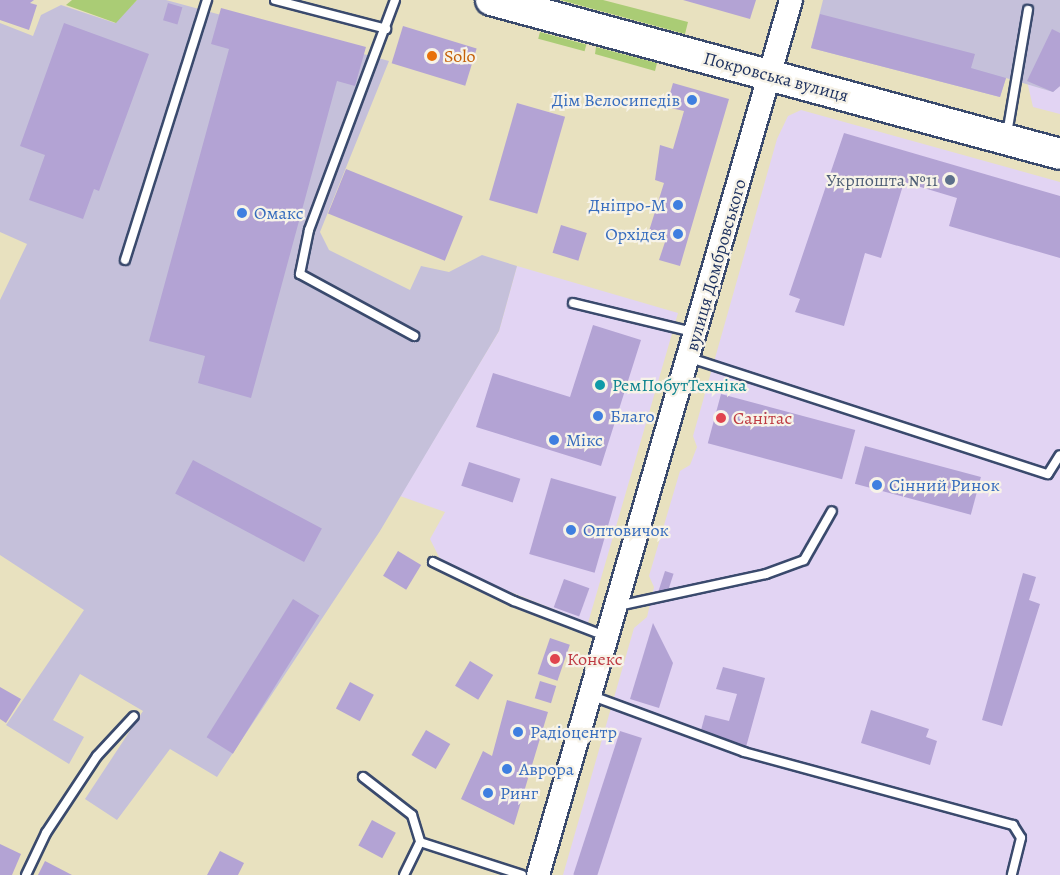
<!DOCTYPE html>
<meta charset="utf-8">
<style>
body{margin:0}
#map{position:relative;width:1060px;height:875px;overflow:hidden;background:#e8e1bf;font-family:Alegreya,serif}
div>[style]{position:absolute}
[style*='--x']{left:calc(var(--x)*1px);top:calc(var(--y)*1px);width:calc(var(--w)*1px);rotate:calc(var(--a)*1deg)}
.built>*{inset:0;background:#e2d4f3}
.industrial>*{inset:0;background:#c5c0da}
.green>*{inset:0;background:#aacc75;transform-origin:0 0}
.building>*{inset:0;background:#b3a3d4;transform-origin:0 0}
.roads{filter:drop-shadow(2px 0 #3a4a6d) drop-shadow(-2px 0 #3a4a6d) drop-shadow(0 2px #3a4a6d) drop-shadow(0 -2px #3a4a6d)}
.lane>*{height:8px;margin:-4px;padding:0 4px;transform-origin:4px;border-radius:4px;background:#fff}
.secondary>*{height:22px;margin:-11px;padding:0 11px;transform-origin:11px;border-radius:11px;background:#fff}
.highway>*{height:30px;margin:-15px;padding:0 15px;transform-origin:15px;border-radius:15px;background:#fff}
.dots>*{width:16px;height:16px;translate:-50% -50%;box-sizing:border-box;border:3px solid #f7f3e8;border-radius:50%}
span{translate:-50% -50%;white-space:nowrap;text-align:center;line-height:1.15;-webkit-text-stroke:4.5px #f7f3e8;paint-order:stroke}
.food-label{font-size:18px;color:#c56008}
.left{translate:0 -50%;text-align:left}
.street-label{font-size:18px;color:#1b2f5e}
.shop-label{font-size:18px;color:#366cbe}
.right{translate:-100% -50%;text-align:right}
.service-label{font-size:18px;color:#4e5e75}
.culture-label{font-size:18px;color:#0d838f}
.health-label{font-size:18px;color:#be3a42}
</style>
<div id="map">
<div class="built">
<div style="clip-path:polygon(1052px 29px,1060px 33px,1060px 114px,1033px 107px,1027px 81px)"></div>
<div style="clip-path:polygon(801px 110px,1060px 182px,1060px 875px,563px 875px,634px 628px,647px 617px,654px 587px,649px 576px,680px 471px,690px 465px,697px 447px,693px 436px,777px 139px,788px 116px)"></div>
<div style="clip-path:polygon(517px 266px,678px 313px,588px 623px,456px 570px,439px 557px,430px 539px,445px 512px,400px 496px,499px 331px)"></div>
</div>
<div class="industrial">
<div style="clip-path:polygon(137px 0,166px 0,389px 61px,320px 232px,329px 250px,410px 290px,421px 266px,449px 272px,482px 255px,517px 266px,499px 331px,380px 531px,217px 777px,170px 749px,117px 820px,85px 799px,143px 711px,80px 674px,53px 720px,84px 737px,69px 764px,6px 725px,84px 610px,0 555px,0 300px,27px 244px,0 232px,0 23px,33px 36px,41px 15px,61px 5px,115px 23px)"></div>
<div style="clip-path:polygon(823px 0,1060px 0,1060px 86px,1053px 92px,1006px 78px,1000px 97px,811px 48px)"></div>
</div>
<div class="green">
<div style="clip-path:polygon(72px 0,137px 0,116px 23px,66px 5px)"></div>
<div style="clip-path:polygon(560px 0,603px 0,688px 22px,685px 34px)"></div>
<div style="left:540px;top:32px;width:48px;height:7px;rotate:15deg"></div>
<div style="clip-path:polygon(596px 47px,657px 63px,655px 71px,595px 54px)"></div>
</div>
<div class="building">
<div style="clip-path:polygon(0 0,34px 0,30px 3px,37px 5px,29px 30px,0 20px)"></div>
<div style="clip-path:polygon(683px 0,756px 0,750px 19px)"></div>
<div style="left:168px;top:3px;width:15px;height:18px;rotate:16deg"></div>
<div style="clip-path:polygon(221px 8px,366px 47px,355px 86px,337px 81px,251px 398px,198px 383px,205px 356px,149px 341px,229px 49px,211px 44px)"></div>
<div style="clip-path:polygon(820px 14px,975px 54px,971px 68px,1006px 78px,1000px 97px,811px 48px)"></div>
<div style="clip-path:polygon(64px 23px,149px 54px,99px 191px,94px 189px,83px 219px,29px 200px,45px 155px,20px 146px)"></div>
<div style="left:403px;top:26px;width:77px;height:39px;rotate:17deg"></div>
<div style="clip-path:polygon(1052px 29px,1060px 33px,1060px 86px,1053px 92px,1027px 81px)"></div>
<div style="clip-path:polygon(673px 83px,729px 99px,680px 266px,659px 260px,667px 236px,649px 231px,664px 183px,655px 180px,660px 145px,673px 149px,684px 111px,666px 107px)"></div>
<div style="left:517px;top:103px;width:50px;height:101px;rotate:16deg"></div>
<div style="clip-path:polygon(844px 133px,1060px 196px,1060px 258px,949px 226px,957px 198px,904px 182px,881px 258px,865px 253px,844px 326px,795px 312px,800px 299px,789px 295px)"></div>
<div style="left:346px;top:169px;width:126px;height:48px;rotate:22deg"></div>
<div style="left:561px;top:225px;width:27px;height:29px;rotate:17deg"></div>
<div style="clip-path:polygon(593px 325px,641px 340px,601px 466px,476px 427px,493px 373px,570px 397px)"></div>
<div style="left:721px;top:394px;width:139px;height:51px;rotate:15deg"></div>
<div style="left:865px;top:446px;width:120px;height:39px;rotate:15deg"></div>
<div style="left:193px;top:460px;width:146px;height:38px;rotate:28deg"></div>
<div style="left:469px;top:462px;width:54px;height:25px;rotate:18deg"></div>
<div style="left:551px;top:478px;width:68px;height:79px;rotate:16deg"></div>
<div style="left:398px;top:551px;width:27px;height:29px;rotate:31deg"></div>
<div style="left:665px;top:571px;width:9px;height:21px;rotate:18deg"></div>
<div style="clip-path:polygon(1023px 573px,1036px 577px,1029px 600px,1040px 604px,1002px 726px,982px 720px)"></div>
<div style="left:564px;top:579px;width:27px;height:30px;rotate:20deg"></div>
<div style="left:293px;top:599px;width:31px;height:163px;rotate:32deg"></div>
<div style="clip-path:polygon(653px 623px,673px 663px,659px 708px,630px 699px)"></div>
<div style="left:550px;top:638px;width:21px;height:38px;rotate:19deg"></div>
<div style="left:470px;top:661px;width:27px;height:29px;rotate:31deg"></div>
<div style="clip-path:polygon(723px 667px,765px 678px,746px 747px,700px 734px,705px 715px,729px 721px,737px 694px,716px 689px)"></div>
<div style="left:540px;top:681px;width:17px;height:18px;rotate:17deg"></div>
<div style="left:350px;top:682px;width:27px;height:30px;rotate:28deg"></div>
<div style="clip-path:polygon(0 687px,21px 699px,6px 723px,0 719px)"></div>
<div style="clip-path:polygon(507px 700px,548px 712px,514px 825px,461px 799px,483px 751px,492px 756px)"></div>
<div style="clip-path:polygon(871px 710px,929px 729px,926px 737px,937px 741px,930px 765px,861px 743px)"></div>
<div style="left:426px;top:730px;width:28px;height:29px;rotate:30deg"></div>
<div style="left:620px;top:731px;width:23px;height:151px;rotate:18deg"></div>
<div style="left:372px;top:820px;width:27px;height:29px;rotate:28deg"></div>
<div style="clip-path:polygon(0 844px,21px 854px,12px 875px,0 875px)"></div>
<div style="clip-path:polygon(220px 851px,244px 863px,238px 875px,207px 875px)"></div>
<div style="clip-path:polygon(45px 861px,72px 875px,38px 875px)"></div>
</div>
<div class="roads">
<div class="lane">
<div style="--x:275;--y:0;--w:115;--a:14.6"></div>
<div style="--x:395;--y:0;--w:246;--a:110.5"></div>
<div style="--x:309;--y:230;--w:45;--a:101.6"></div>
<div style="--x:300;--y:274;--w:130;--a:28.5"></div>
<div style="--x:1007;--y:134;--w:126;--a:-80.4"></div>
<div style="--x:125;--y:260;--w:273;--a:-72.5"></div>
<div style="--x:573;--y:303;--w:123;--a:13.6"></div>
<div style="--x:690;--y:358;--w:376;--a:18"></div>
<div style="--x:1048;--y:474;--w:22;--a:-58"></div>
<div style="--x:433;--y:562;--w:90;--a:25.7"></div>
<div style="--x:514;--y:601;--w:97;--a:21"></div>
<div style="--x:618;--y:606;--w:151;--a:-12.2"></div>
<div style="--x:766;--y:574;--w:40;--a:-20.2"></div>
<div style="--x:804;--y:560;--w:56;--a:-60.3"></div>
<div style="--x:592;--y:696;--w:162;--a:20.2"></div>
<div style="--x:744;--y:752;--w:279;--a:15.2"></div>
<div style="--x:1013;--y:825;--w:15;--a:58"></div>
<div style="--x:1021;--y:838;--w:38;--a:104"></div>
<div style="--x:363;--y:777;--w:62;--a:37.8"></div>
<div style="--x:412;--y:815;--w:28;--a:73"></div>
<div style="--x:26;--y:875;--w:47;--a:-64.5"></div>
<div style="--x:46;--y:833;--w:92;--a:-56.5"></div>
<div style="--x:97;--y:756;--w:54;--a:-47.2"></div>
<div style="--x:404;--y:875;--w:37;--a:-64"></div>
<div style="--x:420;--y:842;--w:107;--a:17.9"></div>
</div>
<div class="secondary">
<div style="--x:538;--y:875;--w:911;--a:-73.87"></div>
</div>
<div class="highway">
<div style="--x:491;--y:0;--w:589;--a:15.14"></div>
</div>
</div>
<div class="dots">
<div style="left:432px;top:56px;background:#e8710a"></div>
<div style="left:692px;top:100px;background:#3f7fe0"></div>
<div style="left:950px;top:180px;background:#5c6f8a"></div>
<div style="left:678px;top:205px;background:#3f7fe0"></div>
<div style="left:242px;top:213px;background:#3f7fe0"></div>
<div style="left:678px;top:234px;background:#3f7fe0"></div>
<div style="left:600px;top:385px;background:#0f9aa8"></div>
<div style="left:598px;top:416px;background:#3f7fe0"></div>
<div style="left:721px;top:418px;background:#e0444e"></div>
<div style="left:554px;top:440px;background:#3f7fe0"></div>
<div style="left:877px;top:485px;background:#3f7fe0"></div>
<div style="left:571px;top:530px;background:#3f7fe0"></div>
<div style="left:555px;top:659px;background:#e0444e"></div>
<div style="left:518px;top:732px;background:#3f7fe0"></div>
<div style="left:507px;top:769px;background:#3f7fe0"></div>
<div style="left:488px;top:793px;background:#3f7fe0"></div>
</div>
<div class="food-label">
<span class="left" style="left:444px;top:56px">Solo</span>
</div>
<div class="street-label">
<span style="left:776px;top:77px;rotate:15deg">Покровська вулиця</span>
<span style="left:716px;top:265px;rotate:-74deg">вулиця Домбровського</span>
</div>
<div class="shop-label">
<span class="right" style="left:680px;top:100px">Дім Велосипедів</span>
<span class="right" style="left:666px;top:205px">Дніпро-М</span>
<span class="left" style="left:254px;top:213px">Омакс</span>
<span class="right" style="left:666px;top:234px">Орхідея</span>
<span class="left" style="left:610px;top:416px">Благо</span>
<span class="left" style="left:566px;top:440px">Мікс</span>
<span class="left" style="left:889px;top:485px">Сінний Ринок</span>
<span class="left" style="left:583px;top:530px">Оптовичок</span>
<span class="left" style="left:530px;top:732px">Радіоцентр</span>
<span class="left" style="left:519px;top:769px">Аврора</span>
<span class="left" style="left:500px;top:793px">Ринг</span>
</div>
<div class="service-label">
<span class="right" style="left:938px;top:180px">Укрпошта №11</span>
</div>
<div class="culture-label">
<span class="left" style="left:612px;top:385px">РемПобутТехніка</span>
</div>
<div class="health-label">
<span class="left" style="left:733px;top:418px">Санітас</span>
<span class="left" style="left:567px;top:659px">Конекс</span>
</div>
</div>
